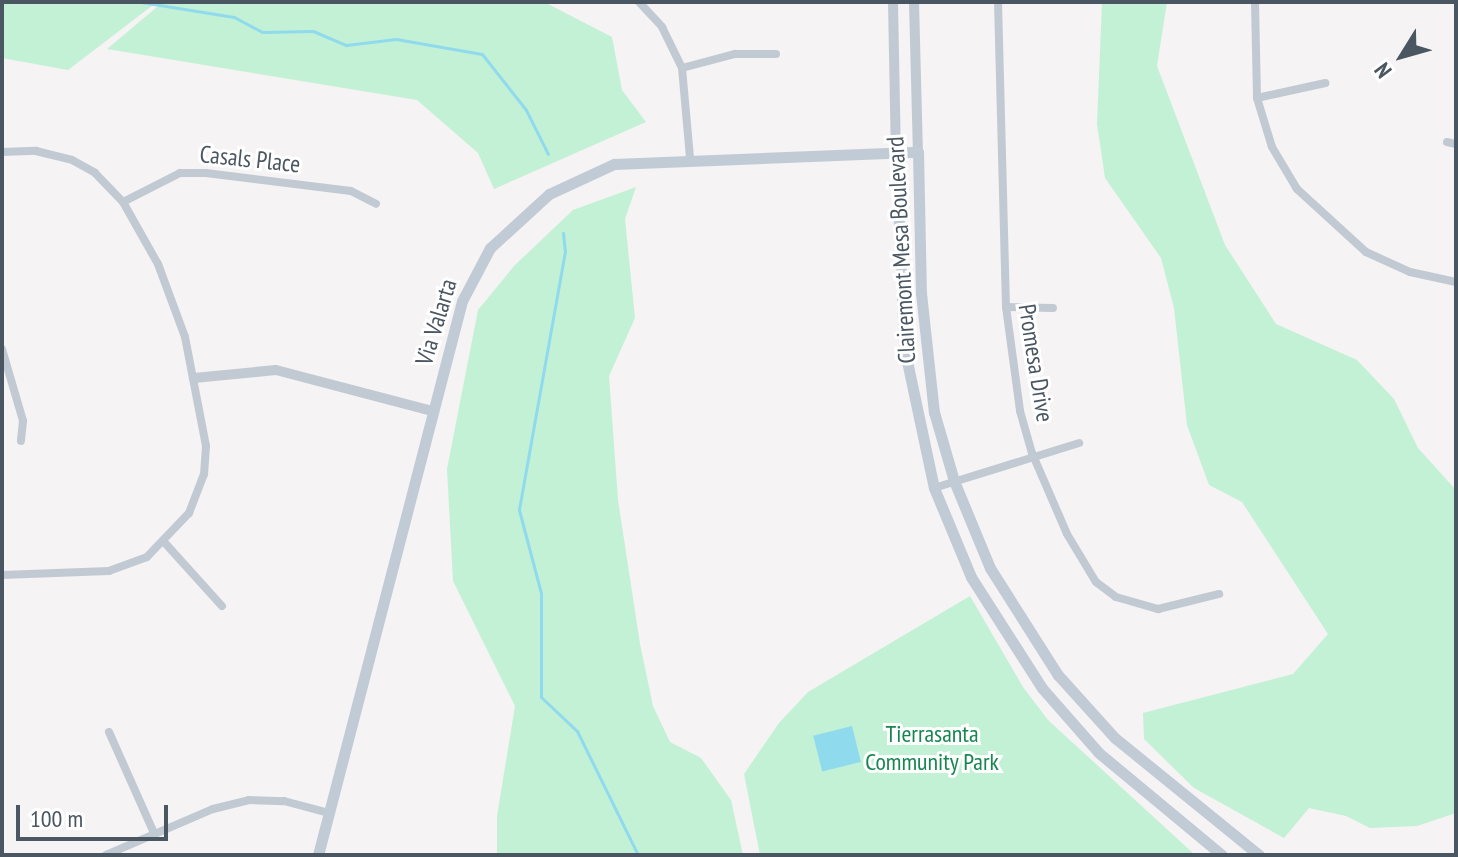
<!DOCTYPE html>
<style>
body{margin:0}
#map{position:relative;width:1458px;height:857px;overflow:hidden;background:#f5f3f3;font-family:"PT Sans Narrow",sans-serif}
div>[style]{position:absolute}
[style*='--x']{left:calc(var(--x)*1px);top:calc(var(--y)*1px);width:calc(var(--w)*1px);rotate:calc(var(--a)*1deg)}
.green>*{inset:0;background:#c3f1d5}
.water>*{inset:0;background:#90daee;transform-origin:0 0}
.stream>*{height:3px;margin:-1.5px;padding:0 1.5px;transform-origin:1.5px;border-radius:1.5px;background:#90daee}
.minor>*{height:8px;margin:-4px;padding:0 4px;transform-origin:4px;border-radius:4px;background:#c1cad2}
.tertiary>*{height:10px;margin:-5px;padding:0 5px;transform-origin:5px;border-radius:5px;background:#c1cad2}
.secondary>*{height:11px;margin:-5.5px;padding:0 5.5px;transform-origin:5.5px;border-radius:5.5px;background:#c1cbd6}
span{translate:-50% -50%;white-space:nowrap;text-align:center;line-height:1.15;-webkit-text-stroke:6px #fff;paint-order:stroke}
.street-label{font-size:24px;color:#4a5661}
.park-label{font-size:24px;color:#17864f}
.frame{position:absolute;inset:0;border:4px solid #4a5661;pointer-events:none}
.north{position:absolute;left:1362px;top:16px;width:80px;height:80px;-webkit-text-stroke:6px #fff;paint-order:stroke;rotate:233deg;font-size:22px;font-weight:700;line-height:32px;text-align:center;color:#4a5661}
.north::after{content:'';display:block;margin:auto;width:28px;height:36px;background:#4a5661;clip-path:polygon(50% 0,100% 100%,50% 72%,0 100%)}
.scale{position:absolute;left:16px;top:805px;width:152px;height:36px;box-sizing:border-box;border:4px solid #4a5661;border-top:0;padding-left:10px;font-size:24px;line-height:28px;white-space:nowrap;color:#4a5661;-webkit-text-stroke:6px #fff;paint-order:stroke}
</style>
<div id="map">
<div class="green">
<div style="clip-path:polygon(2px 2px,157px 2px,68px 70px,2px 58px)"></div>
<div style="clip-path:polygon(163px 2px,544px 2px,612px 37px,622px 90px,646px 122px,494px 189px,478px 153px,417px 100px,107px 49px)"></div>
<div style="clip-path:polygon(1102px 2px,1167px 2px,1157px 66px,1225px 245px,1276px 324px,1357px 360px,1394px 399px,1418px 448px,1456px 490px,1456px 813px,1417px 826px,1370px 828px,1346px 816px,1309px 808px,1284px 838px,1194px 788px,1144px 739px,1143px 713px,1293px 674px,1328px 634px,1242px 502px,1209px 485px,1187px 425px,1174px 308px,1161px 258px,1105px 178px,1097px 124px)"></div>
<div style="clip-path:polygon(636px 187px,625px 219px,635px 318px,609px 376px,618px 500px,640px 644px,653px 706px,670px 742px,701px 758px,731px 800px,743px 855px,497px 855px,497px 816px,515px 706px,453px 581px,447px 469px,478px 310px,514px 266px,573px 210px)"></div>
<div style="clip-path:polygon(970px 596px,1023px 687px,1048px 720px,1195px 855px,760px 855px,744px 774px,779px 723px,808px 692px)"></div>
</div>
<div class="water">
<div style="left:852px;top:726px;width:37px;height:40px;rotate:76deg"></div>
</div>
<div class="stream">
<div style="--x:141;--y:2;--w:94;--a:9.2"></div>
<div style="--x:234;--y:17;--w:32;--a:28"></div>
<div style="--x:262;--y:32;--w:51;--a:-1.1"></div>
<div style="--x:313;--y:31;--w:36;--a:23"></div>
<div style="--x:346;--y:45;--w:50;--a:-6.8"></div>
<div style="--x:396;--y:39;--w:87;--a:9.9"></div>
<div style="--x:482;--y:54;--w:71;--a:51.8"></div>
<div style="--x:526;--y:110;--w:49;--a:63.4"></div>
<div style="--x:563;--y:233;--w:18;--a:84"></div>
<div style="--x:565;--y:251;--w:263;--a:100.1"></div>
<div style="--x:519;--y:510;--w:86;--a:75.2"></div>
<div style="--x:541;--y:593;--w:104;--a:90"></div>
<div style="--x:541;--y:697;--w:50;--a:43.4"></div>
<div style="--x:577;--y:731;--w:138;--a:63.8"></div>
</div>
<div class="minor">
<div style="--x:639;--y:2;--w:34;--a:47"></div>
<div style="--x:662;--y:27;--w:46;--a:64"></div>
<div style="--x:682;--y:68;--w:89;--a:84.9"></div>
<div style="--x:998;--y:2;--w:305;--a:88.5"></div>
<div style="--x:1006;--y:307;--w:105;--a:82.3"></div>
<div style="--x:1020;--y:411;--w:44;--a:74.1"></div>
<div style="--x:1032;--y:453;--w:88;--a:66.6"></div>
<div style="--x:1067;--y:534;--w:56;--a:58.9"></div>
<div style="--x:1096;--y:582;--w:25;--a:37"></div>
<div style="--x:1116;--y:597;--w:44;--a:15.9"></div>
<div style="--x:1158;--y:609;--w:63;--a:-13.8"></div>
<div style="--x:1255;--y:2;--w:96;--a:88.8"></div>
<div style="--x:1257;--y:98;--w:51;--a:73"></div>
<div style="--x:1272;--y:147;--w:49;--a:59.2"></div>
<div style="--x:1297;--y:189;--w:93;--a:42.4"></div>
<div style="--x:1366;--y:252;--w:48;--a:24.4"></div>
<div style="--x:1410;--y:272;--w:47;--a:12.3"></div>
<div style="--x:682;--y:68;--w:55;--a:-14.8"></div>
<div style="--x:735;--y:54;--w:41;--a:0"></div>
<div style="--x:1257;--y:98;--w:70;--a:-12.4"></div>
<div style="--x:1447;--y:142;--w:9;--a:13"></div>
<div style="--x:2;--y:152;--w:34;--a:-2"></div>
<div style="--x:36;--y:151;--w:37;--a:14"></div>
<div style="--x:72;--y:160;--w:26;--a:29"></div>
<div style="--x:95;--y:173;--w:40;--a:46"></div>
<div style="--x:123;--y:202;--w:71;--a:60.6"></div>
<div style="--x:158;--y:264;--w:78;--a:69.7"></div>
<div style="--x:185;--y:337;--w:111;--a:79.1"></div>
<div style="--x:206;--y:446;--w:28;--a:94"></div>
<div style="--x:204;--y:474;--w:42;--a:111"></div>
<div style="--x:189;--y:513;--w:61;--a:133.7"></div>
<div style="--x:147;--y:557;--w:40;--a:159.8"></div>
<div style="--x:109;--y:571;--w:107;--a:177.9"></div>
<div style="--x:123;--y:202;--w:64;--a:-27"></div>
<div style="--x:180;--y:173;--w:26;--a:0"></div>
<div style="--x:206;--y:173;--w:146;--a:7.1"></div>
<div style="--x:351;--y:191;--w:28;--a:27"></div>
<div style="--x:1006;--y:307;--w:47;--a:1.2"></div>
<div style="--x:2;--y:349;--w:75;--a:73.7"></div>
<div style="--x:23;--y:421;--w:20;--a:96"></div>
<div style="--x:934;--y:488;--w:152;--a:-17.2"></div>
<div style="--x:165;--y:543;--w:85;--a:47.9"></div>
<div style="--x:109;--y:732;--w:111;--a:66"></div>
<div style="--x:106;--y:855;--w:116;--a:-23.3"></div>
<div style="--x:213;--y:809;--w:37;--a:-14"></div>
<div style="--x:249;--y:800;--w:35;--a:2"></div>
<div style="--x:284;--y:801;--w:47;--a:14.9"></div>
</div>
<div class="tertiary">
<div style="--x:893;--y:2;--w:152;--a:88.9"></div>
<div style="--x:914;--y:2;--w:150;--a:88.5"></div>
<div style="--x:194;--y:378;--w:82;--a:-5.6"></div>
<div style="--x:276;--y:370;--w:161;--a:14.7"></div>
</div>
<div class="secondary">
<div style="--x:896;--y:154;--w:193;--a:87.6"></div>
<div style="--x:904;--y:347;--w:144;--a:78"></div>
<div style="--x:934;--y:488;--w:96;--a:67.4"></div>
<div style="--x:971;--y:577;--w:132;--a:57.4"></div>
<div style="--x:1042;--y:688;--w:86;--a:48.8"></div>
<div style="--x:1099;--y:753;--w:160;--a:39.7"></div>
<div style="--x:318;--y:855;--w:572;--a:-75.43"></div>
<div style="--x:462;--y:301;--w:60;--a:-62.2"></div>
<div style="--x:490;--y:248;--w:80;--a:-42.5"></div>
<div style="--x:549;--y:194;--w:72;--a:-24.8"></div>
<div style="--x:614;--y:164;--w:304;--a:-2.3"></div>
<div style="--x:918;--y:152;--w:141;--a:88.8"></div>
<div style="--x:921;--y:293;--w:120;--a:83.8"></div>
<div style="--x:934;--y:412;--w:72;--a:73.8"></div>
<div style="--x:954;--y:481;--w:94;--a:67.5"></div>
<div style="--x:990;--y:568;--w:127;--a:57.6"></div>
<div style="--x:1058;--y:675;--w:85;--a:47.9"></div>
<div style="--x:1115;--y:738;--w:186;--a:39.1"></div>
</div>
<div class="street-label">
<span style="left:250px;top:159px;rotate:6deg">Casals Place</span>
<span style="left:901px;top:250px;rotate:-93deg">Clairemont Mesa Boulevard</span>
<span style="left:436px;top:322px;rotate:-73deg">Via Valarta</span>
<span style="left:1036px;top:363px;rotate:81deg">Promesa Drive</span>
</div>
<div class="park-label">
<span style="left:932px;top:748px">Tierrasanta<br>Community Park</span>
</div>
<div class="frame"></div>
<div class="north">N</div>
<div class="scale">100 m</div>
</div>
